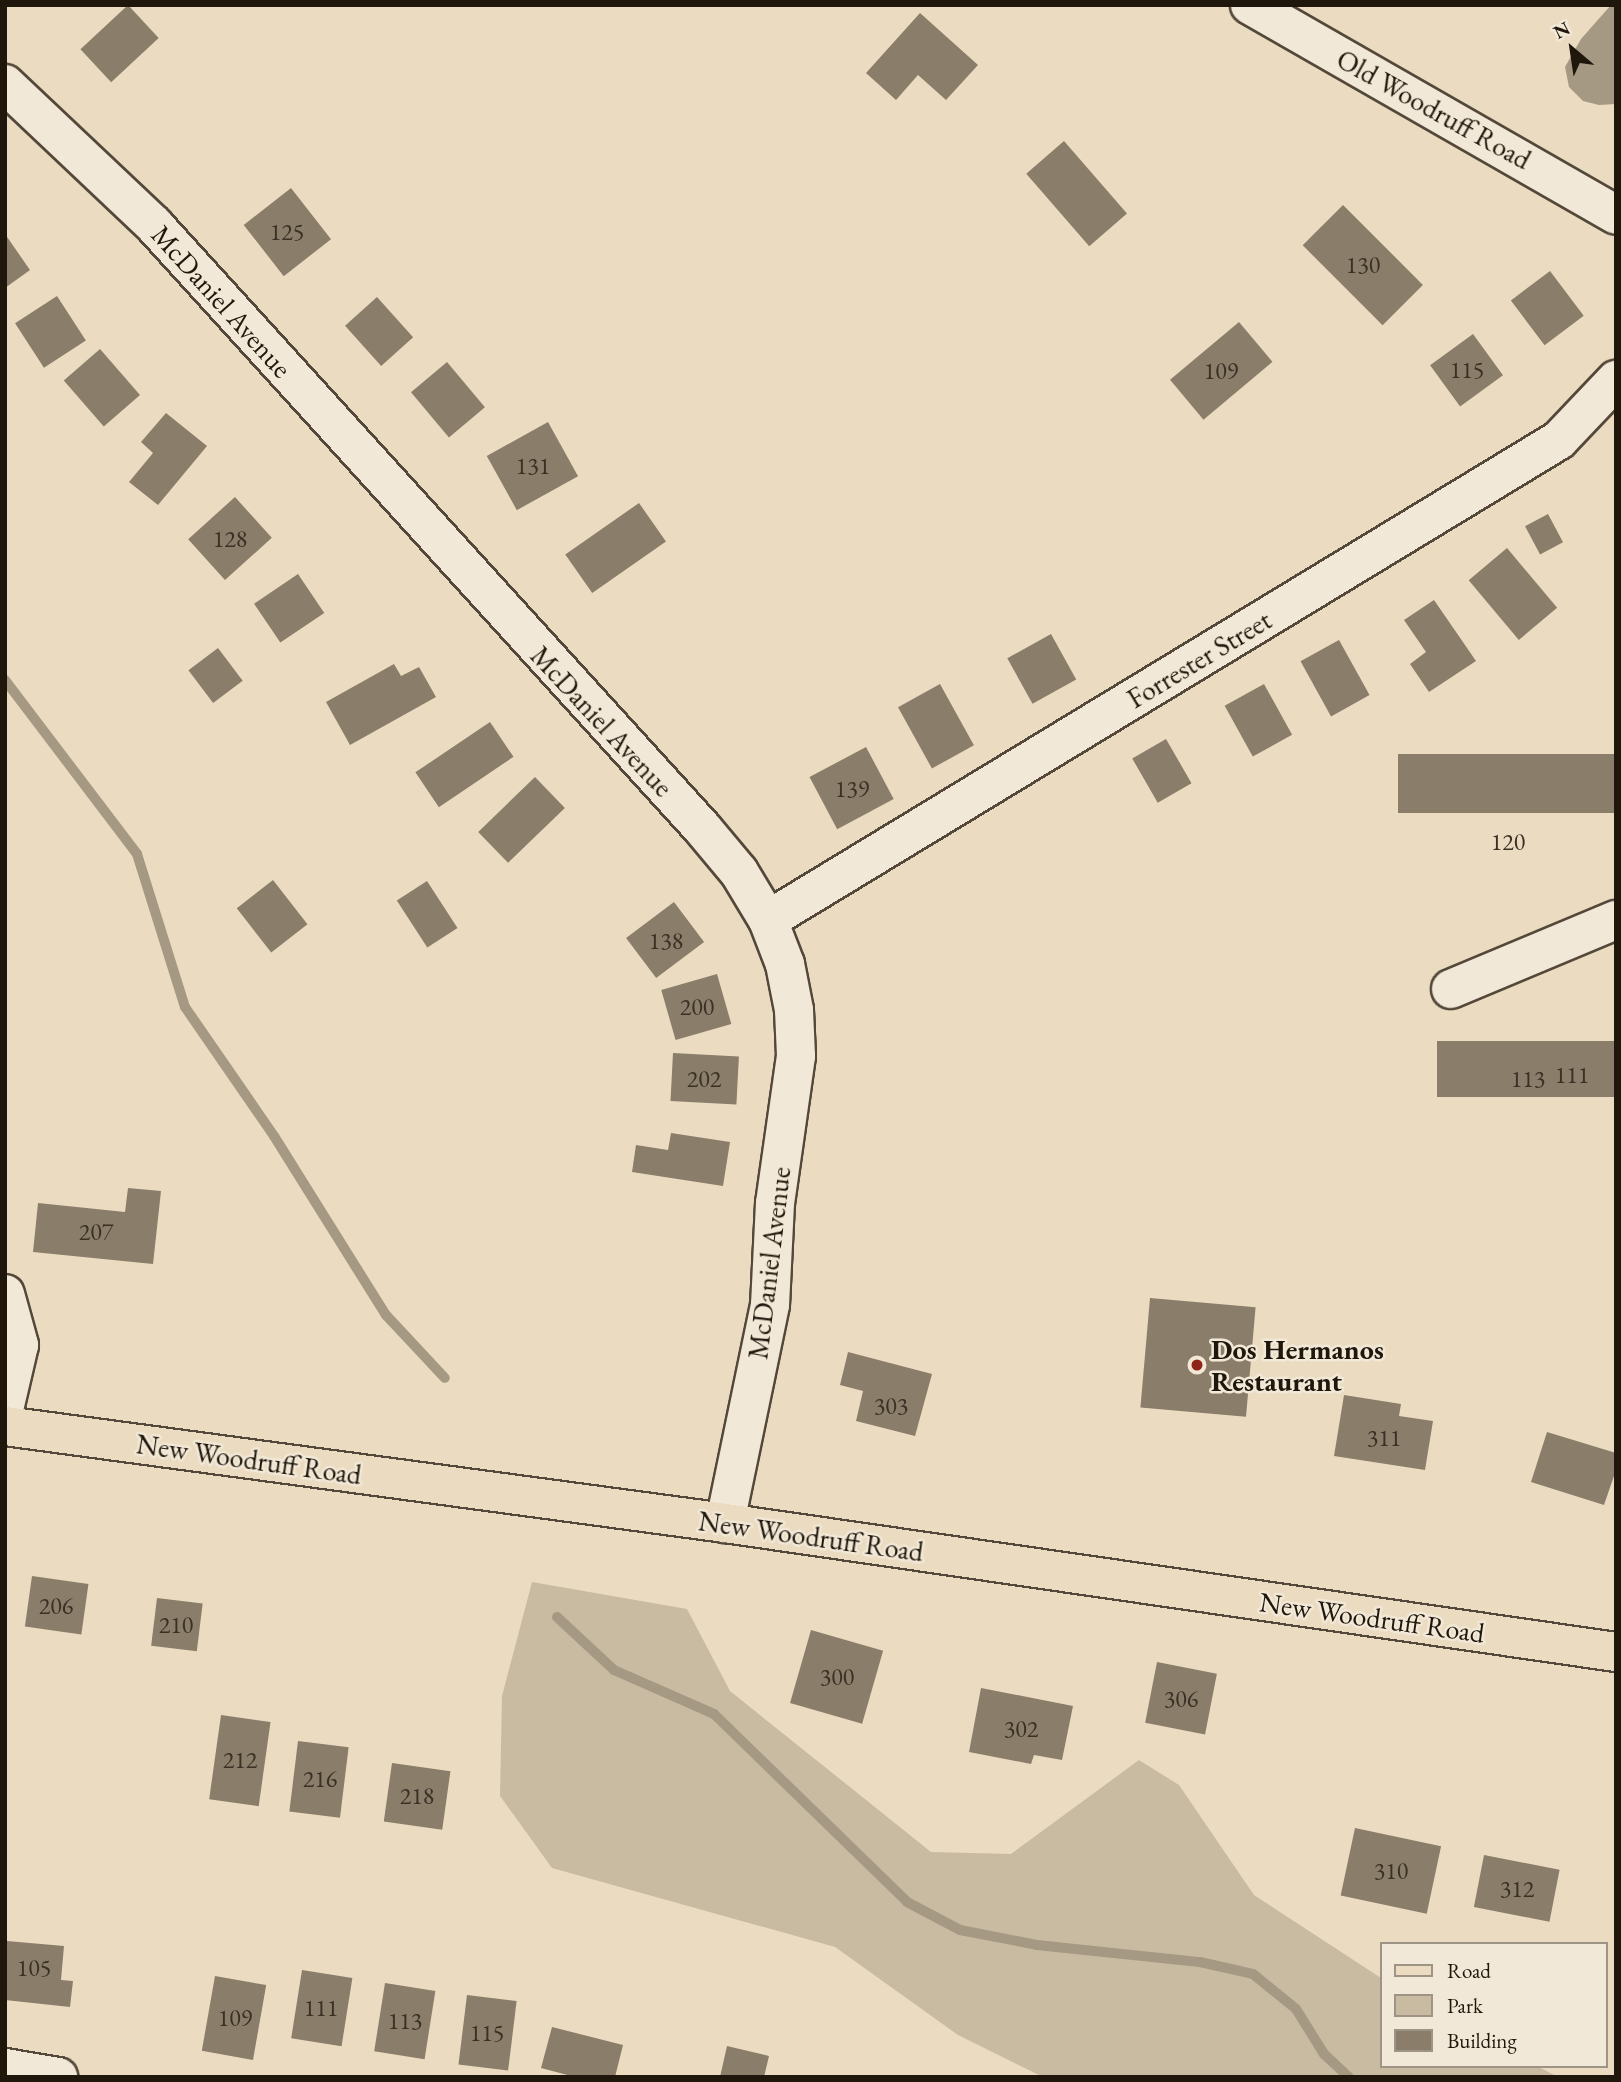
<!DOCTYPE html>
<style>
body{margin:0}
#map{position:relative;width:1621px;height:2082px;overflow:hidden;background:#ebdcc1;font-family:"EB Garamond",serif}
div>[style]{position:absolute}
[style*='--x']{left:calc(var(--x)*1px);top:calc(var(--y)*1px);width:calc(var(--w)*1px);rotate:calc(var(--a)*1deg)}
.green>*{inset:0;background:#c8bba2}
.water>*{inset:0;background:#a69983}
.stream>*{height:10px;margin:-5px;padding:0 5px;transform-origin:5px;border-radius:5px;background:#a69983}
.building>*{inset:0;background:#8a7d6a;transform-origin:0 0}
.roads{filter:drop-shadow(2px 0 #534839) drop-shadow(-2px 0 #534839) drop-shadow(0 2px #534839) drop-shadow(0 -2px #534839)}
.minor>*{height:38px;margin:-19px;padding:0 19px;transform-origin:19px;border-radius:19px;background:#f2e8d7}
.major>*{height:38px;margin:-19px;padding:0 19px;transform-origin:19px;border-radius:19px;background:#ebdcc1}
.dots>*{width:19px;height:19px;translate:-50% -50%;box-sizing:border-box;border:4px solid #f2e8d7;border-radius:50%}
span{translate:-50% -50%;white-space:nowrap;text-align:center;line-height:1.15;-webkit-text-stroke:5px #f2e8d7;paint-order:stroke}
.number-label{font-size:24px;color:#3a3024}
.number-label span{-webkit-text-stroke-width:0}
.street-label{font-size:28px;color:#20170c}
.poi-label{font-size:28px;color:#20170c;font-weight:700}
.left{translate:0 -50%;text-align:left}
.frame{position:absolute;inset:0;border:7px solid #20170c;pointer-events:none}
.legend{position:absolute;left:1380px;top:1942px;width:228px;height:126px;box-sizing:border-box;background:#f2e8d7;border:2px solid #9e9486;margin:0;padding:9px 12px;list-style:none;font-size:21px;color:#20170c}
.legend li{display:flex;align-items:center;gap:14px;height:35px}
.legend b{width:35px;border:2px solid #9e9486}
.north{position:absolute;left:1537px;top:14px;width:70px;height:70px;-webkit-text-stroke:5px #f2e8d7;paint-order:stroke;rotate:331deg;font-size:19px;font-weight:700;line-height:28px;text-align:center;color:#20170c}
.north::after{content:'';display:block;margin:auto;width:24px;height:32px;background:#20170c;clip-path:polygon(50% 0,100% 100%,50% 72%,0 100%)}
</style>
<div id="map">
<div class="green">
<div style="clip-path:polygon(532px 1582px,687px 1609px,730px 1691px,931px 1852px,1011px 1854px,1139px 1760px,1179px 1785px,1254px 1895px,1381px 1978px,1381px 2066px,1537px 2066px,1558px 2077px,1043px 2077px,958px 2035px,835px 1947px,552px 1868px,500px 1796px,502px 1696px)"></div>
</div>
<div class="water">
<div style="clip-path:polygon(1611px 5px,1616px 5px,1616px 104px,1599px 105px,1583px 101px,1569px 87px,1565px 67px,1581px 39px)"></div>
</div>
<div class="stream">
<div style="--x:5;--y:680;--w:218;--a:52.8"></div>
<div style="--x:137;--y:854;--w:160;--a:72.6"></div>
<div style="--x:185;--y:1007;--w:157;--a:55.4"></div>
<div style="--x:274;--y:1136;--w:211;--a:58"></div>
<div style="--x:386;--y:1315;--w:86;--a:46.9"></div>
<div style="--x:557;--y:1617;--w:78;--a:42.9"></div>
<div style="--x:614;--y:1670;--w:109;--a:23.7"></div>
<div style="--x:714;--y:1714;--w:269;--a:44.2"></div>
<div style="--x:907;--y:1902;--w:60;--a:27.8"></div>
<div style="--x:960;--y:1930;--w:78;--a:11"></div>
<div style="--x:1037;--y:1945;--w:164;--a:6"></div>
<div style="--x:1200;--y:1962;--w:54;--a:12.8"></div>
<div style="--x:1253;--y:1974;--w:55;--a:39.1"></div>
<div style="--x:1296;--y:2009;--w:53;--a:58.1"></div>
<div style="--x:1324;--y:2054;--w:34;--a:43"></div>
</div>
<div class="building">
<div style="left:128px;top:5px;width:45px;height:65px;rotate:47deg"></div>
<div style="clip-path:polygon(920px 13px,978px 65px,946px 100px,918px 75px,896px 100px,866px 73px)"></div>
<div style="left:1064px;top:141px;width:96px;height:50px;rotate:49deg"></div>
<div style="left:291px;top:188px;width:65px;height:60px;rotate:52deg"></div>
<div style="left:1343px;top:205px;width:113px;height:57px;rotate:45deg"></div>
<div style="clip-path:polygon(5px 234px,30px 270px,5px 288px)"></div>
<div style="left:1550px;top:271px;width:56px;height:49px;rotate:53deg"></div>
<div style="left:57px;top:296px;width:53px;height:50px;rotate:57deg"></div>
<div style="left:377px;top:297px;width:54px;height:43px;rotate:48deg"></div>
<div style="left:1239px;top:322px;width:52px;height:90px;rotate:50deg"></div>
<div style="left:1473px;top:334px;width:51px;height:53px;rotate:54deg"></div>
<div style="left:100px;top:349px;width:61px;height:48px;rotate:49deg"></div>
<div style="left:447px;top:362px;width:59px;height:47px;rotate:50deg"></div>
<div style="clip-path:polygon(166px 413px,207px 446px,158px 505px,129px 482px,153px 453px,141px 442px)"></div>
<div style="left:548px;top:422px;width:62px;height:70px;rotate:61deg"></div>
<div style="left:235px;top:497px;width:55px;height:63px;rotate:48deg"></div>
<div style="left:639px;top:503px;width:47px;height:90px;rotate:55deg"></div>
<div style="left:1548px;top:514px;width:32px;height:26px;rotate:62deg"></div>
<div style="left:1507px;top:548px;width:78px;height:50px;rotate:50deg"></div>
<div style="left:298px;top:574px;width:47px;height:53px;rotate:56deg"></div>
<div style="clip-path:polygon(1434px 600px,1476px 661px,1429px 692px,1410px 664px,1426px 652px,1404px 620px)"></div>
<div style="left:1051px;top:634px;width:52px;height:50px;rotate:61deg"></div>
<div style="left:1339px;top:640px;width:63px;height:44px;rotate:61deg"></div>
<div style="left:218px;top:648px;width:41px;height:37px;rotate:53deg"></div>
<div style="clip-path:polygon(394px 664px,401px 676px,419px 667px,436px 697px,350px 745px,326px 702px)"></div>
<div style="left:940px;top:684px;width:70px;height:48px;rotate:61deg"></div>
<div style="left:1264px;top:684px;width:58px;height:45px;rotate:61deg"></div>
<div style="left:490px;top:722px;width:42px;height:90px;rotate:56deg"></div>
<div style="left:1166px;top:739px;width:51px;height:39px;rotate:60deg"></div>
<div style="left:866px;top:747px;width:59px;height:64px;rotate:62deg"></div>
<div style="left:1616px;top:754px;width:59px;height:218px;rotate:90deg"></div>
<div style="left:535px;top:777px;width:43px;height:79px;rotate:46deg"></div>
<div style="left:273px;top:880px;width:56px;height:46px;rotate:52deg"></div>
<div style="left:427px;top:881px;width:56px;height:36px;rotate:57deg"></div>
<div style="left:674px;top:902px;width:50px;height:60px;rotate:53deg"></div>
<div style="left:717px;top:974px;width:52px;height:58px;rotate:74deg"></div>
<div style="left:1616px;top:1041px;width:56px;height:179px;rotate:90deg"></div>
<div style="left:673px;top:1053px;width:66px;height:48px;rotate:3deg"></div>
<div style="clip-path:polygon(671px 1133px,730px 1142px,723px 1186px,632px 1172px,636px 1145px,668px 1150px)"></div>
<div style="clip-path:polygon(128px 1188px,161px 1191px,153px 1264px,33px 1252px,38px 1203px,125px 1212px)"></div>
<div style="left:1150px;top:1298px;width:106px;height:110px;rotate:5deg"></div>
<div style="clip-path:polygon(848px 1352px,932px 1374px,915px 1436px,856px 1421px,863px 1391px,840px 1385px)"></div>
<div style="clip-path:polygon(1344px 1395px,1401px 1404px,1399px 1416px,1433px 1421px,1425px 1470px,1334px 1456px)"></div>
<div style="clip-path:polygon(1547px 1432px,1616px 1453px,1616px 1470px,1604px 1505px,1531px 1482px)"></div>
<div style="left:32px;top:1576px;width:57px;height:51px;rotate:8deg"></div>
<div style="left:157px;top:1598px;width:46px;height:48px;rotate:7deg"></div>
<div style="left:811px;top:1630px;width:75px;height:76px;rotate:16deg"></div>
<div style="left:1157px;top:1662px;width:61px;height:62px;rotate:11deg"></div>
<div style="clip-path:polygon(981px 1688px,1073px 1706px,1062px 1760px,1034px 1755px,1031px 1764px,969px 1752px)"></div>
<div style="left:221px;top:1715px;width:50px;height:85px;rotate:8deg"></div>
<div style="left:298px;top:1741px;width:51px;height:71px;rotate:7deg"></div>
<div style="left:392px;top:1763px;width:59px;height:59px;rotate:8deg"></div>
<div style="left:1355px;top:1828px;width:88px;height:69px;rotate:12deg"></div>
<div style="left:1484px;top:1855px;width:77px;height:53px;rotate:11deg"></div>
<div style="clip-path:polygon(7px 1941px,64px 1946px,61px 1980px,73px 1981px,70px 2007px,5px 2000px)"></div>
<div style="left:302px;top:1970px;width:51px;height:69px;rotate:9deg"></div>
<div style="left:215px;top:1976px;width:52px;height:76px;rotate:10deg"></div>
<div style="left:385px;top:1983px;width:51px;height:69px;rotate:9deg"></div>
<div style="left:467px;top:1995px;width:50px;height:70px;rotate:7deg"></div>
<div style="clip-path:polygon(552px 2027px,623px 2045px,615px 2077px,575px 2077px,541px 2068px)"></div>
<div style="clip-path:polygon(727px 2046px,769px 2056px,764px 2077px,720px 2077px)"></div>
</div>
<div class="roads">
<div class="minor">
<div style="--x:1250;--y:5;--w:422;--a:29.8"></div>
<div style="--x:5;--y:84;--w:205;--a:43.4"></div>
<div style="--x:154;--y:225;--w:816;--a:47.73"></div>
<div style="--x:703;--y:829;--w:56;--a:50.1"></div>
<div style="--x:739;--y:872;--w:56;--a:58.9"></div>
<div style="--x:768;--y:920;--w:47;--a:68.9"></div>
<div style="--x:785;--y:964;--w:47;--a:78.9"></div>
<div style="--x:794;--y:1010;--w:46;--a:87.5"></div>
<div style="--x:796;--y:1056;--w:148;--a:98.1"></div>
<div style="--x:775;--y:1203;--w:102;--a:92.8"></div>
<div style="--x:770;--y:1305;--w:223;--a:101.7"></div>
<div style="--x:768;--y:920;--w:925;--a:-31.25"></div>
<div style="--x:1559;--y:440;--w:83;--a:-46.5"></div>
<div style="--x:1451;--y:989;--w:179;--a:-22.7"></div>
<div style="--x:5;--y:1294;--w:53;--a:74.6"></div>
<div style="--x:19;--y:1345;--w:62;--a:103.1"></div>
<div style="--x:5;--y:2068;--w:54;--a:9.6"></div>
</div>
<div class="major">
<div style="--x:5;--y:1426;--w:727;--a:7.67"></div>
<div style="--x:725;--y:1523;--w:900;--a:8.24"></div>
</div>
</div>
<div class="dots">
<div style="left:1197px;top:1365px;background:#8f2418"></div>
</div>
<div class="number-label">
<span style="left:287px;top:232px">125</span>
<span style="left:1363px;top:265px">130</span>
<span style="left:1467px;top:370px">115</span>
<span style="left:1221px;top:371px">109</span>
<span style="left:533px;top:466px">131</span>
<span style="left:230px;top:539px">128</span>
<span style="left:852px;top:789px">139</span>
<span style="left:1508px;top:842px">120</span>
<span style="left:666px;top:941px">138</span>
<span style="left:697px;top:1007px">200</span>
<span style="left:1572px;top:1075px">111</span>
<span style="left:704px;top:1079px">202</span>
<span style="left:1528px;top:1079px">113</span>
<span style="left:96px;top:1232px">207</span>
<span style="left:891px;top:1406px">303</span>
<span style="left:1384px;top:1438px">311</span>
<span style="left:56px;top:1606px">206</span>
<span style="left:176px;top:1625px">210</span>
<span style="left:837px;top:1677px">300</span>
<span style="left:1181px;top:1699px">306</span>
<span style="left:1021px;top:1729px">302</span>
<span style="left:240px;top:1760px">212</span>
<span style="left:320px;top:1779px">216</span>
<span style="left:417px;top:1796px">218</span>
<span style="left:1391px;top:1871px">310</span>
<span style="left:1517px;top:1889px">312</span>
<span style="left:34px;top:1968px">105</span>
<span style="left:321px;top:2008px">111</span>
<span style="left:235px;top:2018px">109</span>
<span style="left:405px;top:2021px">113</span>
<span style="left:487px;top:2033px">115</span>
</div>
<div class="street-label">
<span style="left:1434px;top:109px;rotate:29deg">Old Woodruff Road</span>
<span style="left:222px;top:301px;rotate:48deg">McDaniel Avenue</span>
<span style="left:1199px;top:659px;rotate:-31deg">Forrester Street</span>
<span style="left:602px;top:721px;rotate:47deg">McDaniel Avenue</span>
<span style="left:769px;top:1263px;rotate:-83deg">McDaniel Avenue</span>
<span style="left:249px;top:1459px;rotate:8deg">New Woodruff Road</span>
<span style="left:811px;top:1536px;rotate:8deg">New Woodruff Road</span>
<span style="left:1372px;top:1617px;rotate:8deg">New Woodruff Road</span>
</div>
<div class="poi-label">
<span class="left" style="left:1211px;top:1365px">Dos Hermanos<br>Restaurant</span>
</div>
<div class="frame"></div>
<ul class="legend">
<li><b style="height:9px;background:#ebdcc1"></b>Road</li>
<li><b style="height:19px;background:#c8bba2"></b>Park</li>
<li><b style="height:19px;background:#8a7d6a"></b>Building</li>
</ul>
<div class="north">N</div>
</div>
